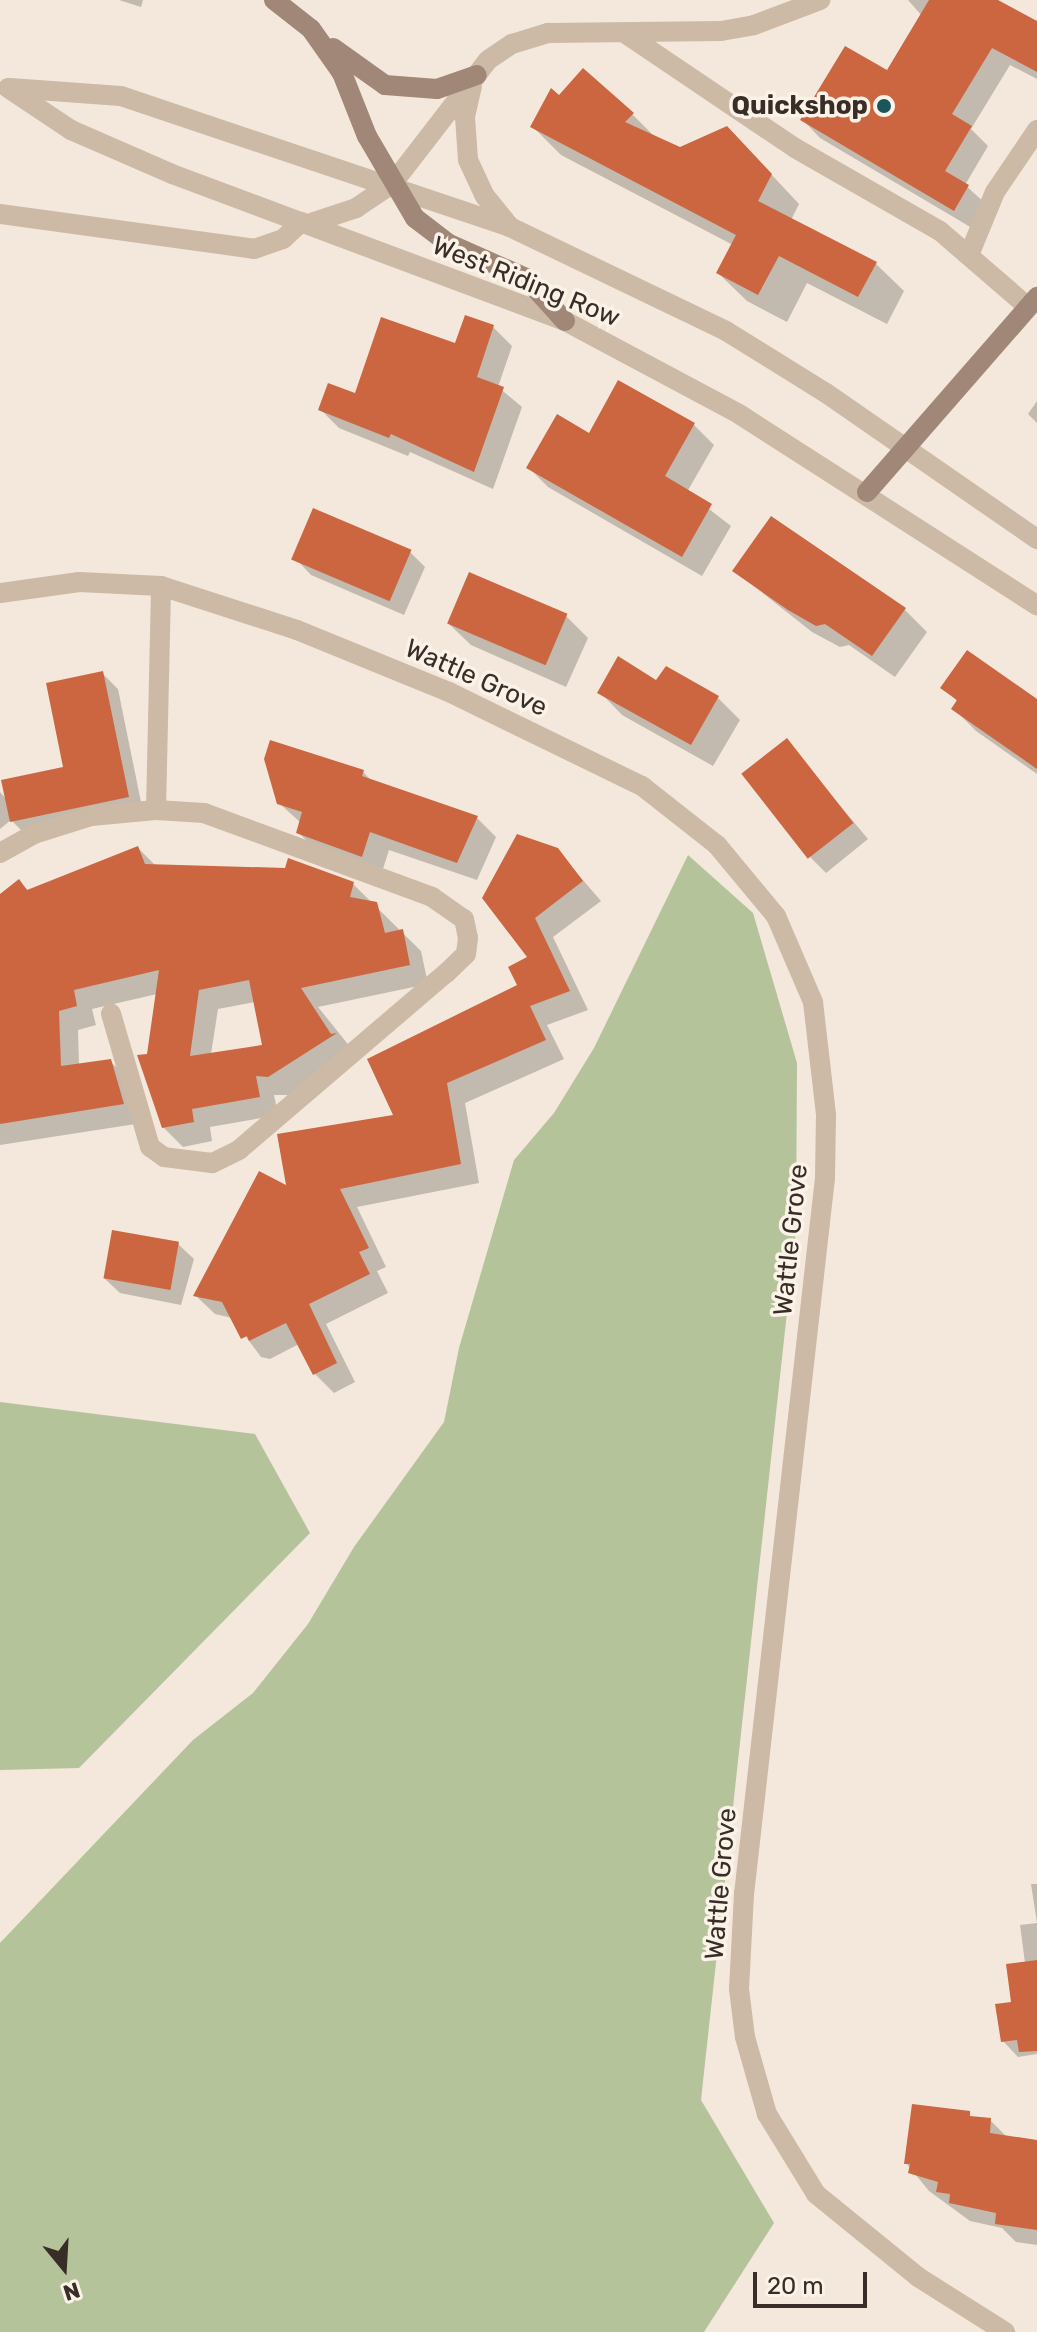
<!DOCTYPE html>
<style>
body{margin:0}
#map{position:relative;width:1037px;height:2332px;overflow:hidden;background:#f3e8db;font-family:Rubik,sans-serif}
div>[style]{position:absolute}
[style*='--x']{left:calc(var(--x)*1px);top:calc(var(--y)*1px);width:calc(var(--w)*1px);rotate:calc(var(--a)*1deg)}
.green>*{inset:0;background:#b4c39a}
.shadow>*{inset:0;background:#0003}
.building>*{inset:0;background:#cc6640;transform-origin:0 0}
.service>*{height:20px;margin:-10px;padding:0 10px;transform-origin:10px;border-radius:10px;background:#ccb9a6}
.minor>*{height:20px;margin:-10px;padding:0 10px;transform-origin:10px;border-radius:10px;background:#ccb9a6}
.secondary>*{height:20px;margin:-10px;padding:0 10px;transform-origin:10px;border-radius:10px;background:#a08777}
.dots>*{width:22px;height:22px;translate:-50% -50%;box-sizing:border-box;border:4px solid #fbf2e8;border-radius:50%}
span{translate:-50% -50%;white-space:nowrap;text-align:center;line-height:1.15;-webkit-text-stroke:7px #fbf2e8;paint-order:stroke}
.poi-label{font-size:26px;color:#382d27;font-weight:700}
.right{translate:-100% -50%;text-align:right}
.street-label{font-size:26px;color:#382d27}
.north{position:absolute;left:24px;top:2228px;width:80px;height:80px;-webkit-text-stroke:6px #fbf2e8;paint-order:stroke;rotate:162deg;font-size:22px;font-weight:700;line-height:32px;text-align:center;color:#382d27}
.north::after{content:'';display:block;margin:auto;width:28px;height:36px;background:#382d27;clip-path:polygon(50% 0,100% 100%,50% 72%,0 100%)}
.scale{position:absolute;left:753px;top:2272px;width:114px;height:36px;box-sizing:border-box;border:4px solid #382d27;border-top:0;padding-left:10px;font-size:24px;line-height:28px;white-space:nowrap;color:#382d27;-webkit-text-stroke:6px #fbf2e8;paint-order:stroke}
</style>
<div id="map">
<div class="green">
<div style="clip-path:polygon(688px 855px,753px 913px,797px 1063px,796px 1230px,701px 2100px,774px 2223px,704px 2332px,0 2332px,0 1943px,193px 1740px,253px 1693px,308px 1624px,354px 1547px,444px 1422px,459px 1348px,514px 1160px,554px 1113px,594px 1048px)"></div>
<div style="clip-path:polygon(0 1402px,255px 1434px,310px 1533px,79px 1768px,0 1770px)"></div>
</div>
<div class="shadow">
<div style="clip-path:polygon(119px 0,143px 0,141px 7px)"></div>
<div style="clip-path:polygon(908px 0,994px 0,1037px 23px,1037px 79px,1010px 65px,971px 129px,988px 146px,965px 185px,986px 204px,972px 228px,820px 138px,803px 120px,887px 73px,922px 16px)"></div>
<div style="clip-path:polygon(559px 98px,632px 114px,657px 139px,680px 149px,755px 157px,799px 204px,791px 220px,875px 263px,904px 291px,887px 324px,807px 283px,787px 322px,747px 301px,718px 273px,733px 245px,561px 155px,533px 127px)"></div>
<div style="clip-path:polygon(466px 317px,493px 327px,512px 346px,498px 387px,522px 407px,493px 489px,410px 452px,408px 456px,339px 428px,320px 409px,457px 346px)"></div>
<div style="clip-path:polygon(619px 382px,694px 425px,714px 445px,687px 492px,731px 526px,702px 576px,548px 487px,528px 467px,590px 436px)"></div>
<div style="clip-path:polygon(1037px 401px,1037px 423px,1028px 414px)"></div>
<div style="clip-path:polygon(410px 552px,425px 567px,404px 615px,311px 575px,296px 559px)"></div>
<div style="clip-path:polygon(735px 571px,904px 609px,927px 632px,895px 677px,849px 645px,840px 647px,812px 632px)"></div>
<div style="clip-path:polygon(566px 616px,588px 638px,566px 687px,471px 645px,448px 623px)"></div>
<div style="clip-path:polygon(103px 674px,118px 689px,143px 812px,27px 836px,11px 820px,0 829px,0 792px,7px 800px,66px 768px)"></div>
<div style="clip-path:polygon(656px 683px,718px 698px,740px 720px,713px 766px,622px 715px,600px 692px)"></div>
<div style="clip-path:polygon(943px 688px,1037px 702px,1037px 774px,976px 731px,953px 708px,958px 702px)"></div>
<div style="clip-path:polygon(786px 741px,868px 839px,826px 873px,811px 858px)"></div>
<div style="clip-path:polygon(363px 772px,374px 783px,477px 818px,496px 837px,477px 880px,389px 850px,381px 875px,317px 851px,298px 832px,301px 823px,279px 803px)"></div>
<div style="clip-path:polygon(evenodd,138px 848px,157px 867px,353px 884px,421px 951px,428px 984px,318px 1007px,355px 1053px,288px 1095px,274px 1095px,278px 1115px,210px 1127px,212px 1141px,183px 1147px,163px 1127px,149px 1055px,157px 994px,92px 1009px,96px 1025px,78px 1030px,79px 1066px,110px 1061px,129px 1080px,142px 1123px,0 1145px,0 895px,19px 882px,29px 891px,138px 848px,255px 1002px,264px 1046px,211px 1054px,218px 1009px,255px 1002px)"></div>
<div style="clip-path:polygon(557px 850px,601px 901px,553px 937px,588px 1010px,547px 1025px,564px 1059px,465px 1103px,479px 1183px,357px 1207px,386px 1267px,377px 1271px,388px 1293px,326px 1324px,355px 1382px,334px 1393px,315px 1374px,299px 1344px,270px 1359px,261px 1357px,232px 1318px,215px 1314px,196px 1296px,288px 1188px,396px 1117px,520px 986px,530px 958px,484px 898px)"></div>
<div style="clip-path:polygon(178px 1244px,194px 1259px,181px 1305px,120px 1293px,104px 1278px)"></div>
<div style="clip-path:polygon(1031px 1884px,1037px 1884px,1037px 2054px,1018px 2057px,1003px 2041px,1025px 1963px,1020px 1925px,1037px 1923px)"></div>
<div style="clip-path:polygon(990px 2120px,1008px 2138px,1037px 2142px,1037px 2245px,1016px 2242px,1002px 2228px,970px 2221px,929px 2191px,906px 2163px)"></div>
</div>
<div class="building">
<div style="clip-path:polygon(929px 0,998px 0,1037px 21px,1037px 72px,992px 48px,952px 114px,972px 126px,945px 171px,969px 185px,954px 211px,800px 120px,845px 46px,887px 70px)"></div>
<div style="clip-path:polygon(583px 68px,634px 113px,625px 122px,680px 147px,727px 126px,772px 174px,758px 201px,877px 262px,858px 297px,779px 256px,758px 295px,716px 273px,736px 235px,530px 127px,551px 88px,559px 95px)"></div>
<div style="clip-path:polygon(465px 315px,494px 325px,477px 377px,504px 387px,474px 472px,391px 434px,389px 438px,318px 410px,328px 383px,355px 393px,381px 317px,455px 343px)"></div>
<div style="clip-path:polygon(618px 380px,695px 423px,665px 476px,712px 504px,682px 557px,526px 468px,557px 414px,589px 433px)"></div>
<div style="left:313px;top:508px;width:107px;height:56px;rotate:23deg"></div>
<div style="clip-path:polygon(771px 516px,906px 608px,872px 656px,825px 624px,816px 626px,788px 610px,732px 571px)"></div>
<div style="left:469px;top:572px;width:107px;height:56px;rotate:23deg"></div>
<div style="clip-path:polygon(967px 650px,1037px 699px,1037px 769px,951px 709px,957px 700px,940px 688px)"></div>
<div style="clip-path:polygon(618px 656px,656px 680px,666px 666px,719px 696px,691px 745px,597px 693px)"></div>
<div style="clip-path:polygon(103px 671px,129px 797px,10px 822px,1px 780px,63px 767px,46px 683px)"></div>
<div style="left:787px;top:738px;width:108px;height:58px;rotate:52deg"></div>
<div style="clip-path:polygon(270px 740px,364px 770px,362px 776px,478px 816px,457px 863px,370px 832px,362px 857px,296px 833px,302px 812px,277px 804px,264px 759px)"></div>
<div style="clip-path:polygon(517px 834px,558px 848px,583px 881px,535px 918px,570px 991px,530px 1006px,546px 1040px,447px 1083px,461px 1164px,340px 1189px,369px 1248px,359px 1252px,370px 1274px,309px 1304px,337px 1363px,313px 1375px,286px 1323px,249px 1341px,247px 1336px,241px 1339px,222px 1302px,193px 1296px,259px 1171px,286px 1185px,277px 1134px,393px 1115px,367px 1059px,517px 985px,508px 967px,527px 957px,482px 898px)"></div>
<div style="clip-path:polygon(evenodd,138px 846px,145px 864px,285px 868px,288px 858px,354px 882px,350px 897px,377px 902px,385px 933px,403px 929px,410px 965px,301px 988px,331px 1034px,337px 1033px,268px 1077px,256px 1076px,260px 1097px,192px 1109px,194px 1122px,162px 1128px,137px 1055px,147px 1054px,159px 970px,74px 990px,77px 1006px,59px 1011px,61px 1066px,111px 1059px,124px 1104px,0 1124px,0 894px,19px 879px,27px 890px,138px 846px,249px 980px,262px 1045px,190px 1056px,199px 990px,249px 980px)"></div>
<div style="left:112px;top:1230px;width:68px;height:49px;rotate:10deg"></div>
<div style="clip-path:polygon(1037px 1960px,1037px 2051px,1019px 2052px,1017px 2040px,1001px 2042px,995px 2004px,1011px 2002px,1006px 1964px)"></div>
<div style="clip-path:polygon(912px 2104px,970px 2111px,970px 2116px,991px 2118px,990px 2133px,1037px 2140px,1037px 2230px,995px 2224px,996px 2213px,949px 2203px,950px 2194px,936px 2192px,938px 2182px,908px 2173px,910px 2164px,904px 2164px)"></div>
</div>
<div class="service">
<div style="--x:626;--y:34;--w:204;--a:34"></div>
<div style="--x:795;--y:148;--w:167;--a:29.8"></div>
<div style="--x:940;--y:231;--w:116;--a:40.8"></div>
<div style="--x:472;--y:86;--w:32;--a:103"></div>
<div style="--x:465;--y:117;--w:43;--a:86"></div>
<div style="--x:468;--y:160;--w:40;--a:65"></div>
<div style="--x:485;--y:196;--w:40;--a:51"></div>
<div style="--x:0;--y:214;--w:256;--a:7.8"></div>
<div style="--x:254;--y:249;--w:31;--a:-19"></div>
<div style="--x:283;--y:239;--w:25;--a:-43"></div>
<div style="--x:308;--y:224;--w:51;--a:-18.4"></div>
<div style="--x:356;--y:208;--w:45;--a:-34"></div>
<div style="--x:393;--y:183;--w:155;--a:-52.3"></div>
<div style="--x:488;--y:60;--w:29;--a:-34"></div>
<div style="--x:512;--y:44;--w:38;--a:-17"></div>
<div style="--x:548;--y:33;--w:173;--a:-0.7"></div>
<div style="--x:721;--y:31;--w:34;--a:-10"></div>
<div style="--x:754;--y:25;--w:71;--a:-20.7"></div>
<div style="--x:969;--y:255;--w:68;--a:-67.6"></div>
<div style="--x:995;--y:192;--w:75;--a:-55.9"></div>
</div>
<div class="minor">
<div style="--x:8;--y:88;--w:76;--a:33.7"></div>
<div style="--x:71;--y:130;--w:110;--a:23.5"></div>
<div style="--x:172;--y:174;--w:420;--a:20.5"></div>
<div style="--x:565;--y:321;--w:197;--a:28.1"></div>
<div style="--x:739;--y:414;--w:354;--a:32.7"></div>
<div style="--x:10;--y:88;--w:111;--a:4.1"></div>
<div style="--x:121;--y:96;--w:410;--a:18.6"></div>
<div style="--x:510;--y:227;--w:240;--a:25.7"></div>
<div style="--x:726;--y:331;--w:118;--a:31.8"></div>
<div style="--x:826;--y:393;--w:257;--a:34.7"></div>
<div style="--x:0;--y:593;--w:80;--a:-7.9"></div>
<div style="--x:79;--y:582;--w:82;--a:2.8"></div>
<div style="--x:161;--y:586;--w:143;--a:17.9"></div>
<div style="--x:297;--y:630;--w:164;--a:22.2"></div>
<div style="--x:449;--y:692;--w:215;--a:26"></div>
<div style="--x:642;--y:786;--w:95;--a:38.2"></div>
<div style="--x:717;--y:845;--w:92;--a:50.3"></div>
<div style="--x:776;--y:916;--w:94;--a:66.7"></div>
<div style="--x:813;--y:1002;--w:114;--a:83.4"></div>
<div style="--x:826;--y:1115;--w:63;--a:90.9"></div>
<div style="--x:825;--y:1178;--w:721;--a:96.45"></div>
<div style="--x:744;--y:1894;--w:95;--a:93"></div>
<div style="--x:739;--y:1989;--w:48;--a:82.9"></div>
<div style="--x:745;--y:2037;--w:80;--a:74.1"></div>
<div style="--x:767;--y:2114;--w:94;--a:58.5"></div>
<div style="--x:816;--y:2194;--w:132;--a:39.1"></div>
<div style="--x:918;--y:2277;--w:103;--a:32.3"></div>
<div style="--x:156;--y:810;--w:224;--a:-88.7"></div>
<div style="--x:0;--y:853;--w:39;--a:-29"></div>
<div style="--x:34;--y:834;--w:60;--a:-17.5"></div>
<div style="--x:91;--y:816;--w:65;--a:-5.3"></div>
<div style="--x:156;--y:810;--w:48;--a:3.6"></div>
<div style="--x:204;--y:813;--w:243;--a:20.2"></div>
<div style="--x:432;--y:897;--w:39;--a:35"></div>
<div style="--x:464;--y:919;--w:19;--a:78"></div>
<div style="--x:468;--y:938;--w:16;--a:97"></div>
<div style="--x:466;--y:954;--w:28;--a:136"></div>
<div style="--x:446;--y:973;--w:272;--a:139.5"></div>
<div style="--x:239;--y:1150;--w:30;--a:154"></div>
<div style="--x:212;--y:1163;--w:48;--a:-172.9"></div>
<div style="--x:164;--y:1157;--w:17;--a:-144"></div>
<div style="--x:150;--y:1147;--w:139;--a:-106.3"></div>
</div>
<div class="secondary">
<div style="--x:274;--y:0;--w:47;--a:38.1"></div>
<div style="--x:311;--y:29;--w:54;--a:54.8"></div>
<div style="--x:342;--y:73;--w:68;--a:68.4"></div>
<div style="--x:367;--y:136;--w:95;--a:59.7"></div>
<div style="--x:415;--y:218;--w:43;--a:37.4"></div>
<div style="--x:449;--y:244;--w:84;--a:23.8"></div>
<div style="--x:526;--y:278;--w:58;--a:47.8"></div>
<div style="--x:333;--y:48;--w:64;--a:35.4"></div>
<div style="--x:385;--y:85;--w:52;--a:4.4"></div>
<div style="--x:437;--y:89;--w:42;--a:-19.3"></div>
<div style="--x:867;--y:492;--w:259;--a:-48.9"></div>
</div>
<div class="dots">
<div style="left:884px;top:106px;background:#1b565c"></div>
</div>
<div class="poi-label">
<span class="right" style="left:868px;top:106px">Quickshop</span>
</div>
<div class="street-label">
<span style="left:526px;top:282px;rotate:22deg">West Riding Row</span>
<span style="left:476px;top:678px;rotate:24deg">Wattle Grove</span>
<span style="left:791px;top:1240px;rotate:-84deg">Wattle Grove</span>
<span style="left:721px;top:1884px;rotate:-85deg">Wattle Grove</span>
</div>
<div class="north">N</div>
<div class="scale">20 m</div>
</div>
